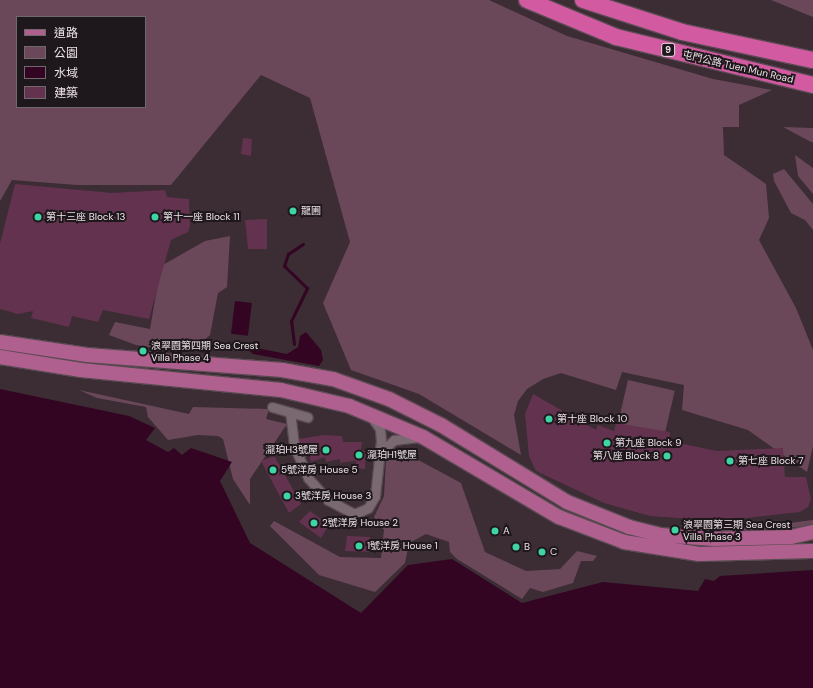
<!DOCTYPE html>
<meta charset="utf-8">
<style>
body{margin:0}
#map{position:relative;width:813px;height:688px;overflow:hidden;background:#3c2c34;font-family:"DM Sans","Noto Sans TC",sans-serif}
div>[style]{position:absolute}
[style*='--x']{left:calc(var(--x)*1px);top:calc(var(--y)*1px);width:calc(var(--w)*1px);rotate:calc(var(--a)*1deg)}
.green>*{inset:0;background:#6a485a;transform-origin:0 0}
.water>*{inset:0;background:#330522;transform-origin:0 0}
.stream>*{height:3px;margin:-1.5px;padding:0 1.5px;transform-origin:1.5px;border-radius:1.5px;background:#330522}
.building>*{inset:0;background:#63324e}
.roads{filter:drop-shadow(1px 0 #584a51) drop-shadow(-1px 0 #584a51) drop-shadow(0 1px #584a51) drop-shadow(0 -1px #584a51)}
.street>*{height:9px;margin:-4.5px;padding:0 4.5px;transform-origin:4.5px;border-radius:4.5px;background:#7b6972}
.primary>*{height:14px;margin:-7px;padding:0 7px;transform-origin:7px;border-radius:7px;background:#af608e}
.highway>*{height:16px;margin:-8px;padding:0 8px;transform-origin:8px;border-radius:8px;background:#d25aa1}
.dots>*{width:11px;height:11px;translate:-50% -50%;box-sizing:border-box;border:2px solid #1e171b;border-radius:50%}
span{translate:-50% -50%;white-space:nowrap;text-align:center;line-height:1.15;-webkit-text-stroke:4px #1e171b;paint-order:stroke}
.shield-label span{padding:1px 3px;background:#1e171b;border:1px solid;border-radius:3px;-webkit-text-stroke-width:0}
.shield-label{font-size:9px;color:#ede2e8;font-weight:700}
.street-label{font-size:10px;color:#ede2e8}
.poi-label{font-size:10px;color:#ede2e8}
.left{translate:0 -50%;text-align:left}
.right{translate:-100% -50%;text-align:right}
.legend{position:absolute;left:16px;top:16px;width:130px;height:92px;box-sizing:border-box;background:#1e171b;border:1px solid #71686d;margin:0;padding:5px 7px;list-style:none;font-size:12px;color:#ede2e8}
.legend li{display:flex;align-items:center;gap:8px;height:20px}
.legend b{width:20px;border:1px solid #71686d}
</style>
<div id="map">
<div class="green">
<div style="clip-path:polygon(evenodd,0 0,489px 0,567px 36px,713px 79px,772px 90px,739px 105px,739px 127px,723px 127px,724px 155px,766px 184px,769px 218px,759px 240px,796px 308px,813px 350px,813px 446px,807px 472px,748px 430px,682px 410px,684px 385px,622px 372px,616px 390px,561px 373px,543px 379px,527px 389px,518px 401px,514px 415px,521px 455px,419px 394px,351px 370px,323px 303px,350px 242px,310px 98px,261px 75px,171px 185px,77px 185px,12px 180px,0 201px,0 0,17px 17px,145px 17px,145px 107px,17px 107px,17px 17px)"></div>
<div style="clip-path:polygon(771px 0,813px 0,813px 17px)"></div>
<div style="clip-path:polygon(783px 127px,813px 128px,813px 142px,811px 142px)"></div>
<div style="clip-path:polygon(795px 155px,813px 168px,813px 194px,798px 176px)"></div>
<div style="clip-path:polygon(784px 169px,813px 204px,813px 230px,805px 220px,791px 213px,774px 181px,773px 174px)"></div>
<div style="clip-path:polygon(230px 236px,227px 287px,218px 293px,210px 335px,201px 343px,187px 351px,175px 351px,136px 345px,109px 335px,115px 322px,150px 329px,161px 266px,205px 241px)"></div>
<div style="left:628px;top:380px;width:48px;height:46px;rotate:13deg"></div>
<div style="clip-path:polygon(79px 390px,189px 414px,193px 407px,269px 409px,266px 419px,287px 424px,250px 479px,250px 505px,233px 479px,223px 439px,218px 436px,198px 435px,168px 440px,148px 417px,146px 407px,97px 398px)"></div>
<div style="clip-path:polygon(396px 448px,461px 483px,485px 552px,526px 571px,560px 569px,577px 551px,597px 556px,593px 561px,581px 561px,573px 583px,543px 592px,530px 588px,522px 599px,457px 559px,450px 552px,449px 542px,426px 534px,409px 543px,405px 563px,375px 592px,319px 575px,270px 526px,274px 521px,340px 557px,381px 558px,384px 530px,374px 517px,384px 496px,386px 460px)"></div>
<div style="clip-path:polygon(813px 520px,813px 525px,764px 531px,693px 532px,686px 528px,766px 526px)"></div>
</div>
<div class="water">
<div style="left:235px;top:301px;width:17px;height:33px;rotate:7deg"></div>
<div style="clip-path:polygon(306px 332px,321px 350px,323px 360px,319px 366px,253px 354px,242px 345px,287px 354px,298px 347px,300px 336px)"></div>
<div style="clip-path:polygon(0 389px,129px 416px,155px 428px,146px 440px,168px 452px,174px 448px,182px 455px,191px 448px,232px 462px,220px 481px,250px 543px,361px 613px,408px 565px,452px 559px,522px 603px,603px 582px,698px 591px,705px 579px,714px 581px,720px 576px,813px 570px,813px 688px,0 688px)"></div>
</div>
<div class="stream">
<div style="--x:294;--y:344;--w:23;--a:-97"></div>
<div style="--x:291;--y:321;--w:37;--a:-64"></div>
<div style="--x:307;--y:288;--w:32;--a:-136"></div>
<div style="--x:284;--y:266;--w:13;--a:-72"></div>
<div style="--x:288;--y:254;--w:18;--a:-34"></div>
</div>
<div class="building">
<div style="clip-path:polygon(243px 138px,252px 139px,251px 156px,241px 154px)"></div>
<div style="clip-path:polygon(15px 184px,112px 193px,165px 190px,167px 197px,189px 199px,190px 226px,188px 232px,171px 240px,149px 319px,103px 310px,98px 322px,72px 316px,69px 327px,31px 318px,33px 311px,18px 314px,0 309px,0 244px)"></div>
<div style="clip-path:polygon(267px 219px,267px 249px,248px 249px,245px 220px)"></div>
<div style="clip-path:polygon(533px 394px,596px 430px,598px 425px,614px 431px,616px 423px,670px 432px,669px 441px,717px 451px,783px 448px,785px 477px,806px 477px,811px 499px,808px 507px,800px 512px,720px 521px,650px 516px,604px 503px,536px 471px,529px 456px,525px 414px)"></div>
<div style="clip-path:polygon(324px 435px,342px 436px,343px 442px,362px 442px,361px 450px,366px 450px,365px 469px,356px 468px,356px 461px,340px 463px,340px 459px,326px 462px,325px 457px,311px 462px,309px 455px,305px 457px,299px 439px)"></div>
<div style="clip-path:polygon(271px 457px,275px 457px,301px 504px,289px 513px,261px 461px)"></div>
<div style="clip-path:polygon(310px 511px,329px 525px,321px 538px,299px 522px)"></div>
<div style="clip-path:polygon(347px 536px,370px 537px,372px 552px,345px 551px)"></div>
</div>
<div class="roads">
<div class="street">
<div style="--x:272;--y:407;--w:37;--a:16"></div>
<div style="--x:290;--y:412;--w:34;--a:83"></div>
<div style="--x:294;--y:446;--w:35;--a:66"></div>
<div style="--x:308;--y:478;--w:30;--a:48"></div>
<div style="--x:328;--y:500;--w:30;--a:28"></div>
<div style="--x:354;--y:514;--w:15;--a:-23"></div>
<div style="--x:368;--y:508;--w:14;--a:-60"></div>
<div style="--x:375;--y:496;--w:55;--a:-83.8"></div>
<div style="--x:381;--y:441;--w:12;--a:-95"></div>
<div style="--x:380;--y:429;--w:16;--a:-125"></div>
<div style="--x:381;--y:452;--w:18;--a:-43"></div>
<div style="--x:394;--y:440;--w:23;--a:-7"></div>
</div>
<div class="primary">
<div style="--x:0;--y:342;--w:88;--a:8.5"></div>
<div style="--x:87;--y:355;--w:196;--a:4.4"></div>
<div style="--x:282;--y:370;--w:52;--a:10"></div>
<div style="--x:333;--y:379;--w:59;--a:19.7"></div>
<div style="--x:389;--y:399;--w:58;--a:26.6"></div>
<div style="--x:441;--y:425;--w:148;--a:31.4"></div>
<div style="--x:567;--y:502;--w:67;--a:22"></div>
<div style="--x:629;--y:527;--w:32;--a:14"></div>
<div style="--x:660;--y:535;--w:54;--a:4.2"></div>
<div style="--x:714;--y:539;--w:77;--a:-1.5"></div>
<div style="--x:791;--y:537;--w:23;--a:-13"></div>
<div style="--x:0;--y:357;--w:82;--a:9.1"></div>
<div style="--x:81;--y:370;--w:201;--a:5.7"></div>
<div style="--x:281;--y:390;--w:70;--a:13.2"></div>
<div style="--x:349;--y:406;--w:80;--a:22.7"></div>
<div style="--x:423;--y:437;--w:158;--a:30.5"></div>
<div style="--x:559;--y:517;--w:70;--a:21"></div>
<div style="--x:624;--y:542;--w:76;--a:9.1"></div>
<div style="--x:699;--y:554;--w:114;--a:-1.5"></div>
</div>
<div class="highway">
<div style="--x:527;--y:0;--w:96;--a:22.6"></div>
<div style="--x:616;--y:37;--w:203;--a:13.7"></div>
<div style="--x:583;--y:0;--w:104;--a:17.9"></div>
<div style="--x:682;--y:32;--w:134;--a:12.1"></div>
</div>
</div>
<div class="dots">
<div style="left:293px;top:211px;background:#3ed4a3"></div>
<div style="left:38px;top:217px;background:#3ed4a3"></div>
<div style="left:155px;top:217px;background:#3ed4a3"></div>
<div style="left:143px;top:351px;background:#3ed4a3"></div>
<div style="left:549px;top:419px;background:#3ed4a3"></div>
<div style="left:607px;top:443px;background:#3ed4a3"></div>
<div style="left:326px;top:450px;background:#3ed4a3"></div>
<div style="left:359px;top:455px;background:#3ed4a3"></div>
<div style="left:667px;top:456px;background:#3ed4a3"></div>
<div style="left:730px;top:461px;background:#3ed4a3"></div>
<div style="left:273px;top:470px;background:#3ed4a3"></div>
<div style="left:287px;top:496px;background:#3ed4a3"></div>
<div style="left:314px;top:523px;background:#3ed4a3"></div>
<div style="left:675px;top:530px;background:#3ed4a3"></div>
<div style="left:495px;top:531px;background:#3ed4a3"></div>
<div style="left:359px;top:546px;background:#3ed4a3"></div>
<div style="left:516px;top:547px;background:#3ed4a3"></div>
<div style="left:542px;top:552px;background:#3ed4a3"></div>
</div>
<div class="shield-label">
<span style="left:668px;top:50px">9</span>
</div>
<div class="street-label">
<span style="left:738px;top:67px;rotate:13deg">屯門公路 Tuen Mun Road</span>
</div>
<div class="poi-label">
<span class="left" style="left:301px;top:211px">龍圃</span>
<span class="left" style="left:46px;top:217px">第十三座 Block 13</span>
<span class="left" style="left:163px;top:217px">第十一座 Block 11</span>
<span class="left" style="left:151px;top:351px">浪翠園第四期 Sea Crest<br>Villa Phase 4</span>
<span class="left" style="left:557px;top:419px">第十座 Block 10</span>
<span class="left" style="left:615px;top:443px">第九座 Block 9</span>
<span class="right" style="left:318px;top:450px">瀧珀H3號屋</span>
<span class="left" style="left:367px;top:455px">瀧珀H1號屋</span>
<span class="right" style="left:659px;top:456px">第八座 Block 8</span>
<span class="left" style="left:738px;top:461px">第七座 Block 7</span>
<span class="left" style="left:281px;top:470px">5號洋房 House 5</span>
<span class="left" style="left:295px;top:496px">3號洋房 House 3</span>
<span class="left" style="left:322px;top:523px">2號洋房 House 2</span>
<span class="left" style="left:683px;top:530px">浪翠園第三期 Sea Crest<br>Villa Phase 3</span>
<span class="left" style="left:503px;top:531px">A</span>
<span class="left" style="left:367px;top:546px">1號洋房 House 1</span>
<span class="left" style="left:524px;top:547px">B</span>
<span class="left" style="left:550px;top:552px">C</span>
</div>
<ul class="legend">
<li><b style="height:5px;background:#af608e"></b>道路</li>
<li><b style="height:11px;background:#6a485a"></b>公園</li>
<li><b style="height:11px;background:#330522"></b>水域</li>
<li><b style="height:11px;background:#63324e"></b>建築</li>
</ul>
</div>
